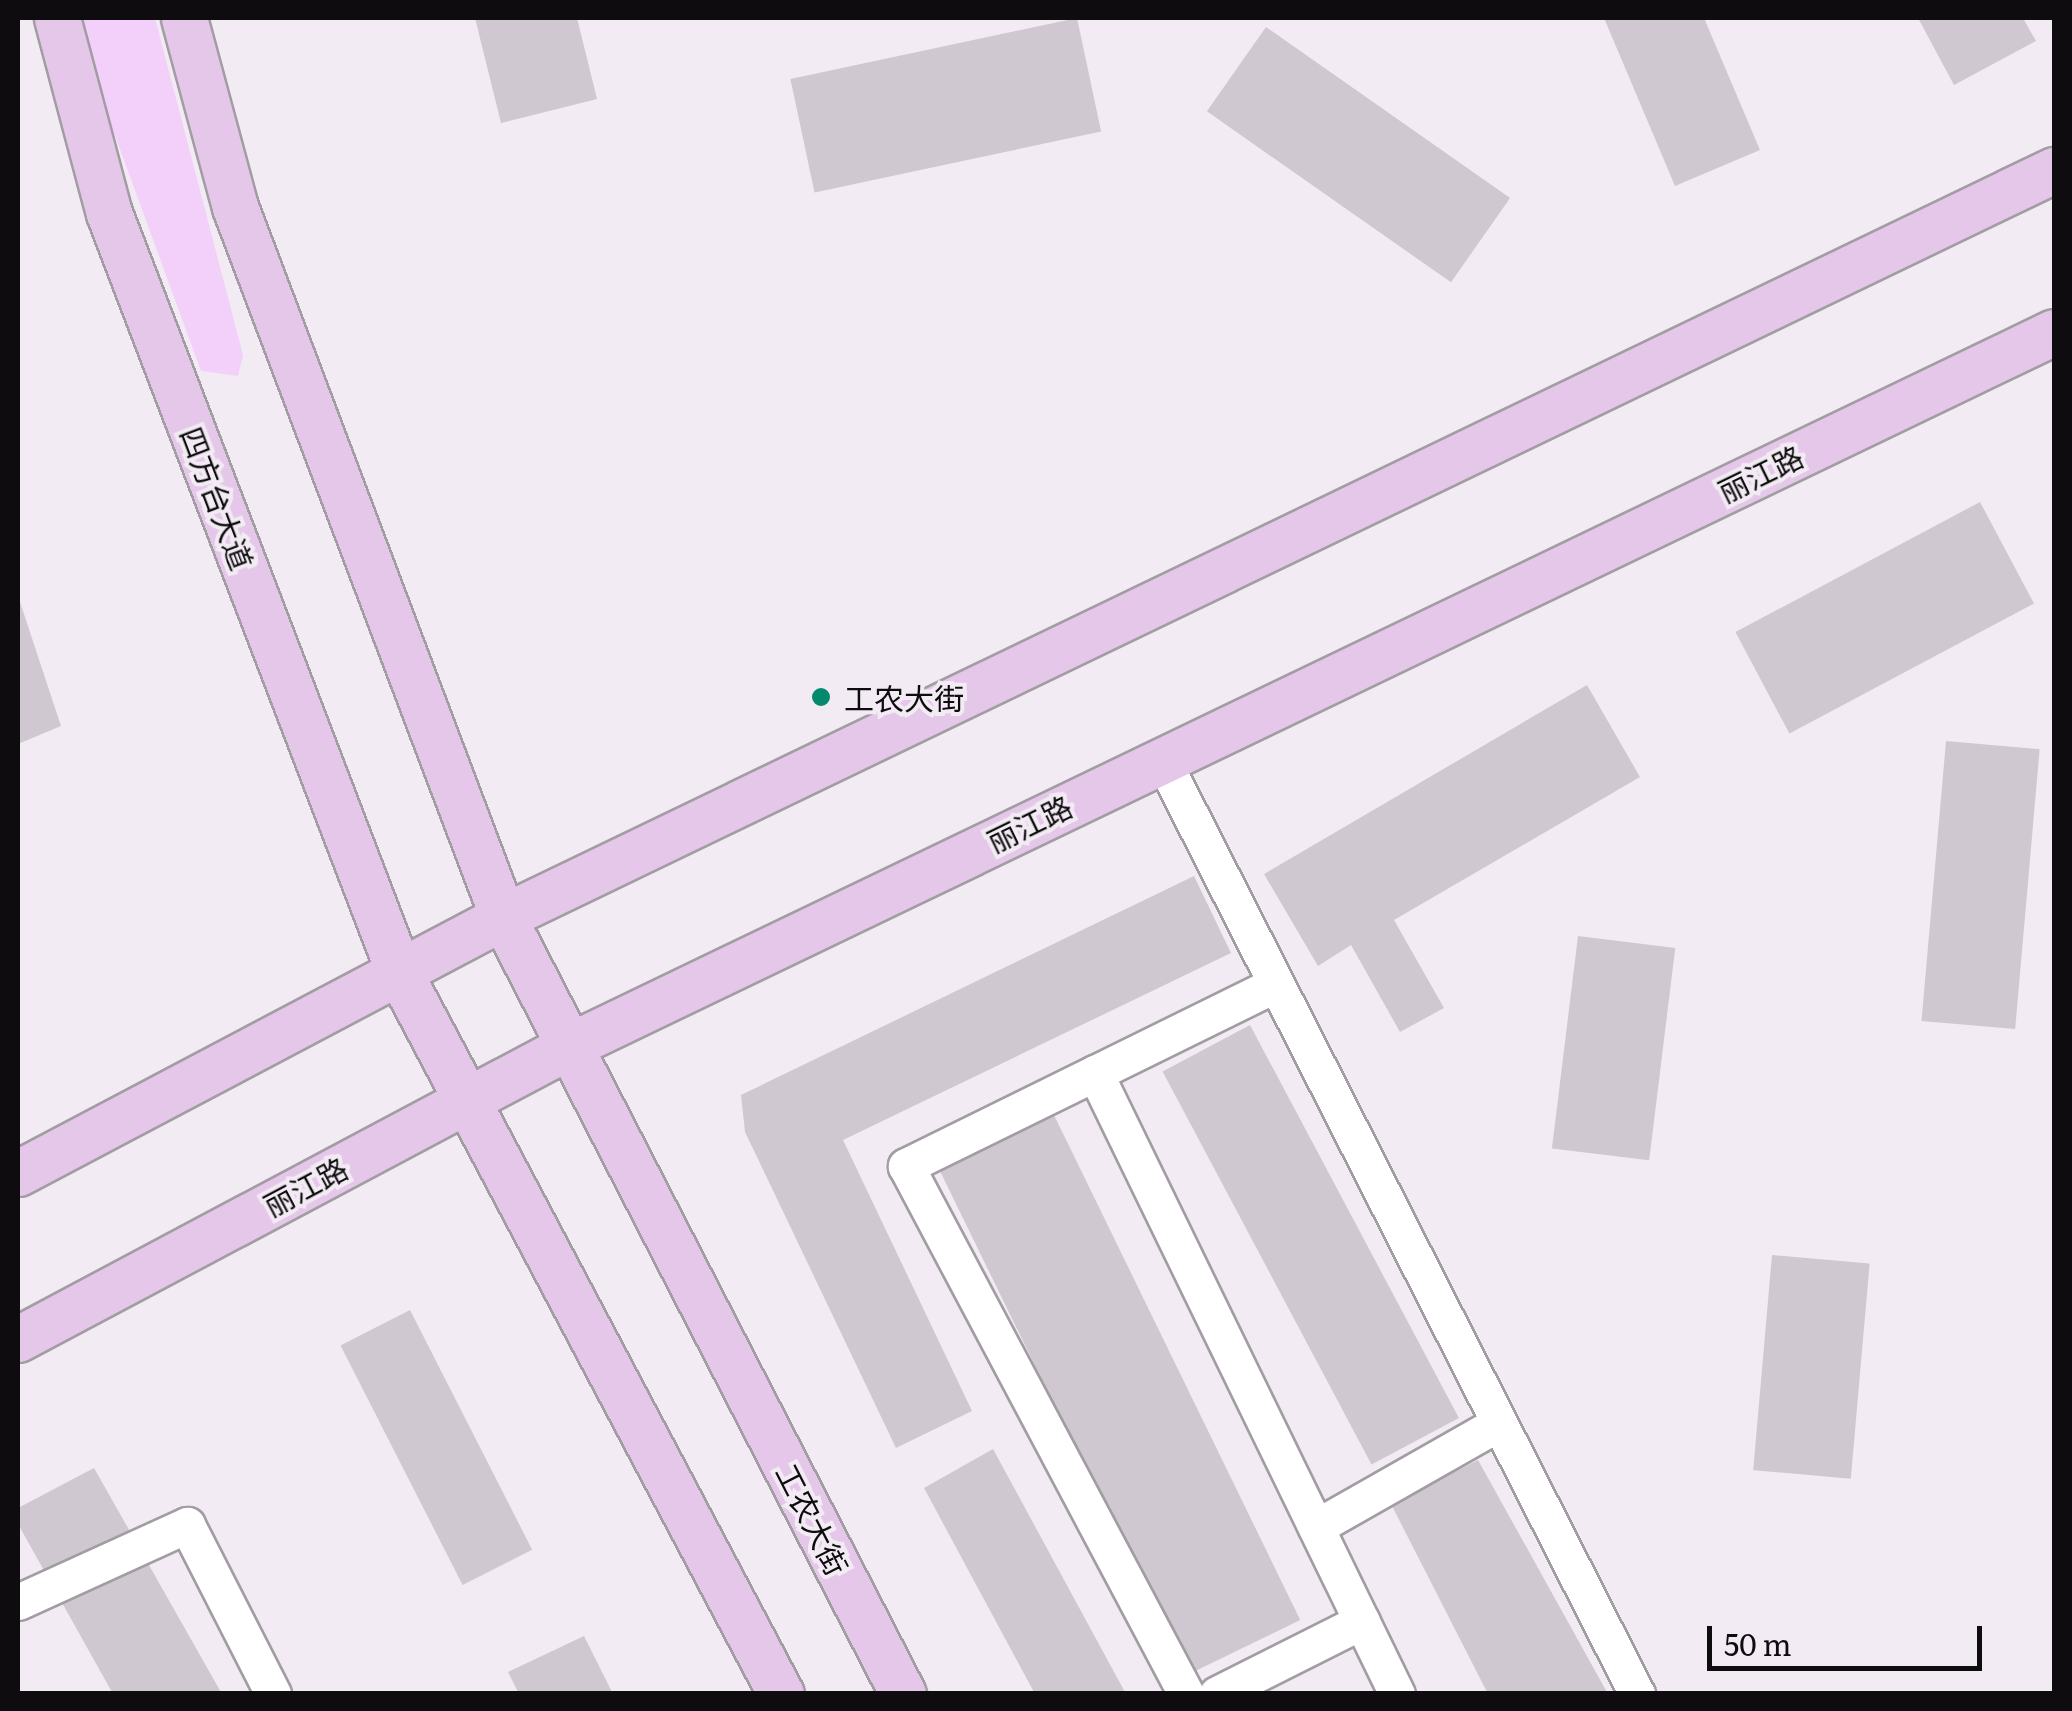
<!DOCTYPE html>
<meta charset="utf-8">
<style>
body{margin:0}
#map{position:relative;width:2072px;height:1711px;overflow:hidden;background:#f2ebf3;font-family:Literata,"Noto Sans SC",serif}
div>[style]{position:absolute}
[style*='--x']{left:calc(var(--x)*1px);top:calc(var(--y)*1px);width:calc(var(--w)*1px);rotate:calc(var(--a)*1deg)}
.green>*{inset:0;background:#f3d0f9}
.building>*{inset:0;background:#cfc8d0;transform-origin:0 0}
.roads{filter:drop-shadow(2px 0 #a29ca3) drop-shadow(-2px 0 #a29ca3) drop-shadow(0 2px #a29ca3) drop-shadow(0 -2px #a29ca3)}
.minor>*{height:35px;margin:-17.5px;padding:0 17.5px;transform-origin:17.5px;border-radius:17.5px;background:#fff}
.major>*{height:45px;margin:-22.5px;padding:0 22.5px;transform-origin:22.5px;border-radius:22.5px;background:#e5c8e9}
.dots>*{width:28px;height:28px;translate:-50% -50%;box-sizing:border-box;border:5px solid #f2ebf3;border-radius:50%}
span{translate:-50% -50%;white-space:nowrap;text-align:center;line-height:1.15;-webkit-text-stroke:8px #f2ebf3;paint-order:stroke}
.street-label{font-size:30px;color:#0e0c0e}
.poi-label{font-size:30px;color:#0e0c0e}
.left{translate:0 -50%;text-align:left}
.frame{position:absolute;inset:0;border:20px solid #0e0c0e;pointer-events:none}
.scale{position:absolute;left:1707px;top:1626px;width:275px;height:45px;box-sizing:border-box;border:5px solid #0e0c0e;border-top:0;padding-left:12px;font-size:30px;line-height:35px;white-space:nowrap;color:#0e0c0e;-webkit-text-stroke:8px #f2ebf3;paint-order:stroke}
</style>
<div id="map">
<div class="green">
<div style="clip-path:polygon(79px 18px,155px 18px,243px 355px,238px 376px,201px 371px,90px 67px)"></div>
</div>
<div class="building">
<div style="clip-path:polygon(475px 18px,577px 18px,597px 99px,501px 123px)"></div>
<div style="left:1077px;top:18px;width:116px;height:293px;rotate:78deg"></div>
<div style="clip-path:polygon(1604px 18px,1704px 18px,1760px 150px,1675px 186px)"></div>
<div style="clip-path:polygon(1918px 18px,2023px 18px,2036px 41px,1954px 85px)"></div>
<div style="left:1266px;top:27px;width:298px;height:103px;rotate:35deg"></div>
<div style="left:1980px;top:502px;width:115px;height:277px;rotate:62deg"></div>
<div style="clip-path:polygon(18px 596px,61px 726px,18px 744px)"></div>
<div style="clip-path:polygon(1587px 685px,1640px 777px,1394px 920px,1444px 1008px,1400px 1032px,1351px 945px,1318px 966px,1264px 874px)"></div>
<div style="left:1946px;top:741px;width:94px;height:281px;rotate:5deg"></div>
<div style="clip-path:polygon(1194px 876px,1231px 953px,843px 1140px,972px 1411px,896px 1448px,745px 1132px,741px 1095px)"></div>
<div style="left:1578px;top:936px;width:98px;height:214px;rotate:7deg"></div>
<div style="left:1250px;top:1025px;width:445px;height:99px;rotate:62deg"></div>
<div style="left:1053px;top:1113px;width:564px;height:127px;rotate:64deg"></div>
<div style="left:1772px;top:1255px;width:98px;height:216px;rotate:5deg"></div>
<div style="left:410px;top:1310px;width:269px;height:78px;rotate:63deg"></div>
<div style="clip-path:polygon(993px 1449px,1126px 1694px,1035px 1694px,924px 1488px)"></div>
<div style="clip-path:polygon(1478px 1460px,1608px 1694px,1488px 1694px,1391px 1504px)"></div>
<div style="clip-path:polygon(94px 1468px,222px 1694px,113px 1694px,18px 1524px,18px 1508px)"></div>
<div style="clip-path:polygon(584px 1636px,613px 1694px,519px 1694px,508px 1672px)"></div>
</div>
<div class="roads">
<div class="minor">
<div style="--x:1162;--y:759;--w:1049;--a:63.07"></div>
<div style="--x:1276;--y:984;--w:202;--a:153.8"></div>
<div style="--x:1095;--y:1073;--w:691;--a:64.07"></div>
<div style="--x:1095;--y:1073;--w:211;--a:153.8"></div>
<div style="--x:906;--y:1166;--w:598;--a:62.06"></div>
<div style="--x:1316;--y:1527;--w:210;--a:-29.6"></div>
<div style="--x:18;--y:1602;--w:186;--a:-24.5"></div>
<div style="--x:187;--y:1525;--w:190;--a:63"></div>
<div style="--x:1217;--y:1694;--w:162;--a:-26.7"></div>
</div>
<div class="major">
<div style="--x:57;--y:18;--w:202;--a:75.1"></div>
<div style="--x:109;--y:213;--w:813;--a:69.09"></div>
<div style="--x:399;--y:972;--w:817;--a:62.12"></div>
<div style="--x:184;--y:18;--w:196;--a:74.9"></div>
<div style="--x:235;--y:207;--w:759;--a:69.32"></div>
<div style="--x:503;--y:917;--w:874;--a:62.76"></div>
<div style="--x:18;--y:1173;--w:548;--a:-27.83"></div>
<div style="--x:503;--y:917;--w:1722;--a:-25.72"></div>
<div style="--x:18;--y:1339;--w:624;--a:-28"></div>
<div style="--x:569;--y:1046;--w:1648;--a:-25.68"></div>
</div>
</div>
<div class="dots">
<div style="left:821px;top:697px;background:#04896d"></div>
</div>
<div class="street-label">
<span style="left:1760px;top:473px;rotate:-26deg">丽江路</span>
<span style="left:218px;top:498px;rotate:69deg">四方台大道</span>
<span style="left:1029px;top:823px;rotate:-26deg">丽江路</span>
<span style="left:305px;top:1186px;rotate:-28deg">丽江路</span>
<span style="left:813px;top:1519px;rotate:63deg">工农大街</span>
</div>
<div class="poi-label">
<span class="left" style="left:844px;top:697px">工农大街</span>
</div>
<div class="frame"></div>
<div class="scale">50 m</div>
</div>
